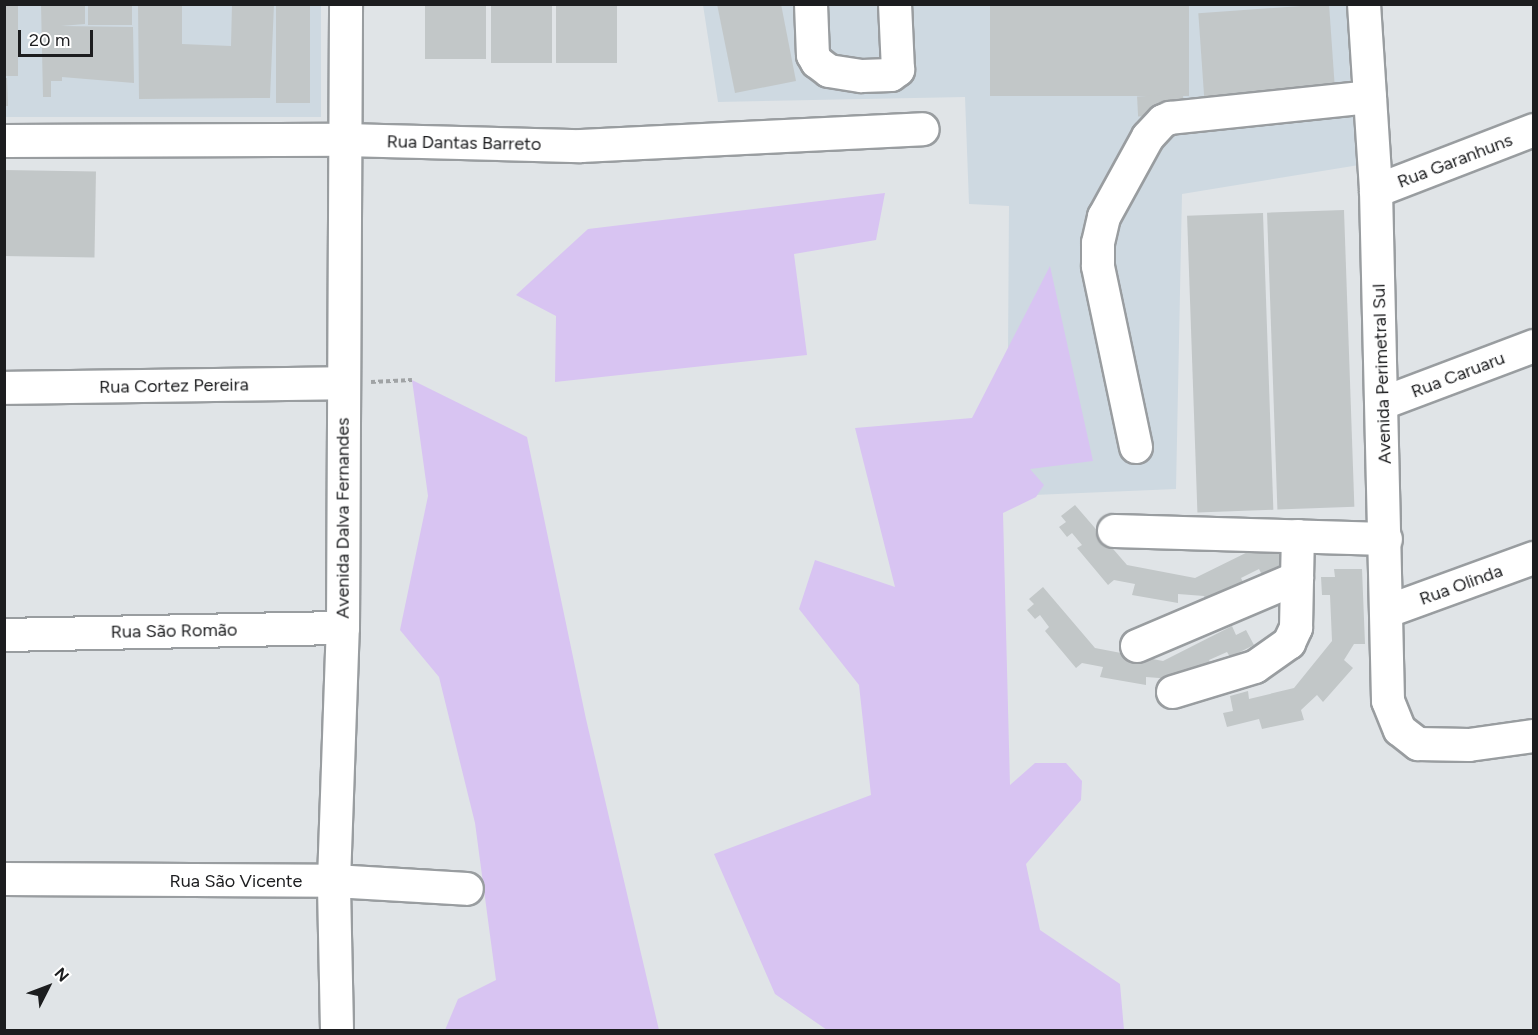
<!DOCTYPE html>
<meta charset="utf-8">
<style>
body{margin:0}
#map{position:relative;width:1538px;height:1035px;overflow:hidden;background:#e0e4e7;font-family:Figtree,sans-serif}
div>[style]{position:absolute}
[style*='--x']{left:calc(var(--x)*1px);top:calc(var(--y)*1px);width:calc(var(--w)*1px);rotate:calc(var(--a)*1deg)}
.built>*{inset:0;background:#ced9e1;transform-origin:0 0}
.green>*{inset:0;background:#d8c4f2}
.building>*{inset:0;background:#c2c7c8;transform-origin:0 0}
.path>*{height:4px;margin-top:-2px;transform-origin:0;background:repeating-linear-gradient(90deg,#a0a3a5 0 4.5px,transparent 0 7.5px)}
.roads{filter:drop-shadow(2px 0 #999da0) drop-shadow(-2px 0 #999da0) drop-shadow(0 2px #999da0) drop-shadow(0 -2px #999da0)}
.minor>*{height:32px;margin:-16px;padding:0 16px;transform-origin:16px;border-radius:16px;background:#fff}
span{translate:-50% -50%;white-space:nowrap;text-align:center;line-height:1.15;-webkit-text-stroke:4.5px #fff;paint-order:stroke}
.street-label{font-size:18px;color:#1c1d1f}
.frame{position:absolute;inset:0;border:6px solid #1c1d1f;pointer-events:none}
.north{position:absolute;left:18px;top:957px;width:60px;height:60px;-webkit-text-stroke:4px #fff;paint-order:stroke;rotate:48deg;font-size:16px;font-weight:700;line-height:24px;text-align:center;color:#1c1d1f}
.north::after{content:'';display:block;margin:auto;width:21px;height:27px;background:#1c1d1f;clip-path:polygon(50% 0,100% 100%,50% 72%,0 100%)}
.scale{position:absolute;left:18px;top:30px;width:75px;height:27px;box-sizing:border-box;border:3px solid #1c1d1f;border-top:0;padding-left:8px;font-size:18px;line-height:21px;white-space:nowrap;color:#1c1d1f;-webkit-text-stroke:4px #fff;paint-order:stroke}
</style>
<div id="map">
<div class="built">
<div style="left:4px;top:5px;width:317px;height:112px"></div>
<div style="clip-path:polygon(703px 5px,1348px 5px,1350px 78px,1359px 165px,1182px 194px,1176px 489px,1007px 496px,1009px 206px,969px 204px,965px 97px,718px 102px)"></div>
</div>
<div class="green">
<div style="clip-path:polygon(885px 193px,876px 240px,794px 254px,807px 355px,555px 382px,556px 316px,516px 295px,588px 229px)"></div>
<div style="clip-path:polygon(1050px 266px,1093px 461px,1030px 469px,1044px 485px,1036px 497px,1003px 513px,1010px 785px,1035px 763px,1066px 763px,1082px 781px,1081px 800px,1026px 864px,1040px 930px,1120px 984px,1124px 1030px,827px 1030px,775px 994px,714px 854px,871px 795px,859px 685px,799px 609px,815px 560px,895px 587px,855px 428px,972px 418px)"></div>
<div style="clip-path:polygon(412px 380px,527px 437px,586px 719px,659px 1030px,445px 1030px,458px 999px,496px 980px,475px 823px,439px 677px,400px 630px,428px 496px)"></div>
</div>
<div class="building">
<div style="left:4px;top:4px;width:14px;height:72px"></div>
<div style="clip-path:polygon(41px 4px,85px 4px,85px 24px,61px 26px,133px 27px,134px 83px,62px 77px,62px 81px,51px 81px,51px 97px,43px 97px)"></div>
<div style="left:88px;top:4px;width:44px;height:21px"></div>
<div style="clip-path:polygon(138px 4px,182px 4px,182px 44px,231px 46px,232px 4px,274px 4px,270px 98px,139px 99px)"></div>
<div style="left:276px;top:4px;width:34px;height:99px"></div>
<div style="left:425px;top:4px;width:61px;height:55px"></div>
<div style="left:491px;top:4px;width:61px;height:59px"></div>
<div style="left:556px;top:4px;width:61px;height:59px"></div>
<div style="clip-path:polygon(717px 4px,781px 4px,796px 81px,735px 93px)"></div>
<div style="left:990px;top:4px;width:199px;height:92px"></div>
<div style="left:1329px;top:4px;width:94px;height:131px;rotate:86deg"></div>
<div style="clip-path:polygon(4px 78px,7px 78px,8px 106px,4px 106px)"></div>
<div style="left:1183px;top:94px;width:20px;height:46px;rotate:87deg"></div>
<div style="left:4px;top:170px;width:92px;height:86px;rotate:1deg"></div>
<div style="left:1344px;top:210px;width:297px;height:77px;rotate:88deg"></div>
<div style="left:1263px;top:213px;width:297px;height:76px;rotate:88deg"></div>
<div style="clip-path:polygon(1075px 505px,1127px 565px,1195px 578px,1264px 544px,1268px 552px,1279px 548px,1286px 563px,1262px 575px,1259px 569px,1241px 578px,1244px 584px,1207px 602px,1204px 596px,1178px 594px,1178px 603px,1132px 595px,1135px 584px,1114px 580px,1108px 585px,1077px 548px,1082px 545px,1072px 533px,1067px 537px,1059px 527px,1066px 522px,1061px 516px)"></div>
<div style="clip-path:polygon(1334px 569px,1362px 569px,1365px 644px,1354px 644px,1344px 660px,1353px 668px,1323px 702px,1317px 695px,1301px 710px,1304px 720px,1262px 729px,1259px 719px,1227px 727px,1223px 713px,1233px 711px,1230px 696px,1248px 691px,1249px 699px,1294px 688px,1332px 641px,1330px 595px,1322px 595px,1321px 577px,1335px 577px)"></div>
<div style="clip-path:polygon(1043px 587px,1095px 648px,1163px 661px,1232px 626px,1236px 635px,1246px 630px,1254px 645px,1230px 657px,1227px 652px,1209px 660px,1212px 666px,1172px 679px,1146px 677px,1146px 685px,1100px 677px,1103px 667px,1082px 663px,1076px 668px,1045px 631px,1049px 627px,1040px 615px,1035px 619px,1027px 610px,1034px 604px,1029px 599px)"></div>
</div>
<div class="path">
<div style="--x:371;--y:382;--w:41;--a:-2.8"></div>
</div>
<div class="roads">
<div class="minor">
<div style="--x:811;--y:4;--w:51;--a:87.8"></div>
<div style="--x:813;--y:55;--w:8;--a:60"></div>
<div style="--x:817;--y:62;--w:15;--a:37"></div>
<div style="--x:829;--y:71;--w:33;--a:9"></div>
<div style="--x:862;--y:76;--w:29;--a:-2"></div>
<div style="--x:891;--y:75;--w:9;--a:-36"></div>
<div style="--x:898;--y:70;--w:66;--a:-92.6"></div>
<div style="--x:1364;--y:4;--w:187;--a:86.3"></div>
<div style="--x:1376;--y:191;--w:510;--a:88.65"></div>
<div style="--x:1388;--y:701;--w:31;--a:68"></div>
<div style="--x:1400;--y:730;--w:23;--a:38"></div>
<div style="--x:1418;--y:744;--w:51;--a:1.1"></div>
<div style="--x:1469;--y:745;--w:66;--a:-7.9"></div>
<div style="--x:4;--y:141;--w:341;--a:-0.2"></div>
<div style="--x:345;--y:140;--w:236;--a:1.5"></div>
<div style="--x:581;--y:146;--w:342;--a:-2.8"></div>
<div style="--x:1376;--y:191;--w:169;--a:-21.1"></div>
<div style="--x:4;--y:388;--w:339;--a:-0.8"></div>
<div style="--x:1383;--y:403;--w:161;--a:-20.7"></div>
<div style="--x:1136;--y:447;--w:185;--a:-101.9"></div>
<div style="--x:1098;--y:266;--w:23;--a:-90"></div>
<div style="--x:1098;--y:243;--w:27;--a:-77"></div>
<div style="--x:1104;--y:217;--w:91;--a:-61.2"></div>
<div style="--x:1148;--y:137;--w:22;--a:-47"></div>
<div style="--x:1163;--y:121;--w:8;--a:-23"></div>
<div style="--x:1170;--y:118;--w:201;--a:-6"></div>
<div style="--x:1114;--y:531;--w:272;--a:1.7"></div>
<div style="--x:1388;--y:611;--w:155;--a:-20"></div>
<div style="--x:4;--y:635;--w:339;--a:-1.2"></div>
<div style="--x:1137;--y:646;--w:174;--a:-23"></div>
<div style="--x:1173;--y:692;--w:86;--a:-17"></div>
<div style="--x:1255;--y:667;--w:42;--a:-35.2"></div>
<div style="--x:1289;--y:643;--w:17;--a:-65"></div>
<div style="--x:1296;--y:628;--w:92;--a:-88.8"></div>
<div style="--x:4;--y:879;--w:330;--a:0.3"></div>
<div style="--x:334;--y:881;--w:133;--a:3.4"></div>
<div style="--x:337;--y:1030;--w:149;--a:-91.2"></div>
<div style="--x:334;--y:881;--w:253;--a:-88"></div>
<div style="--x:343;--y:628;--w:624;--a:-89.72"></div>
</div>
</div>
<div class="street-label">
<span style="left:464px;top:143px;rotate:1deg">Rua Dantas Barreto</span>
<span style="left:1455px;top:161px;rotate:-21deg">Rua Garanhuns</span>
<span style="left:1382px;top:374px;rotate:-92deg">Avenida Perimetral Sul</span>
<span style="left:1458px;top:375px;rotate:-21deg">Rua Caruaru</span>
<span style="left:174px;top:386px;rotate:-1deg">Rua Cortez Pereira</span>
<span style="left:343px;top:518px;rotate:-90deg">Avenida Dalva Fernandes</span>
<span style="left:1461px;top:585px;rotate:-20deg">Rua Olinda</span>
<span style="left:174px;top:631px;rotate:-1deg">Rua São Romão</span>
<span style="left:236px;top:881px">Rua São Vicente</span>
</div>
<div class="frame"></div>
<div class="north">N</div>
<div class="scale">20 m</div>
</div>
